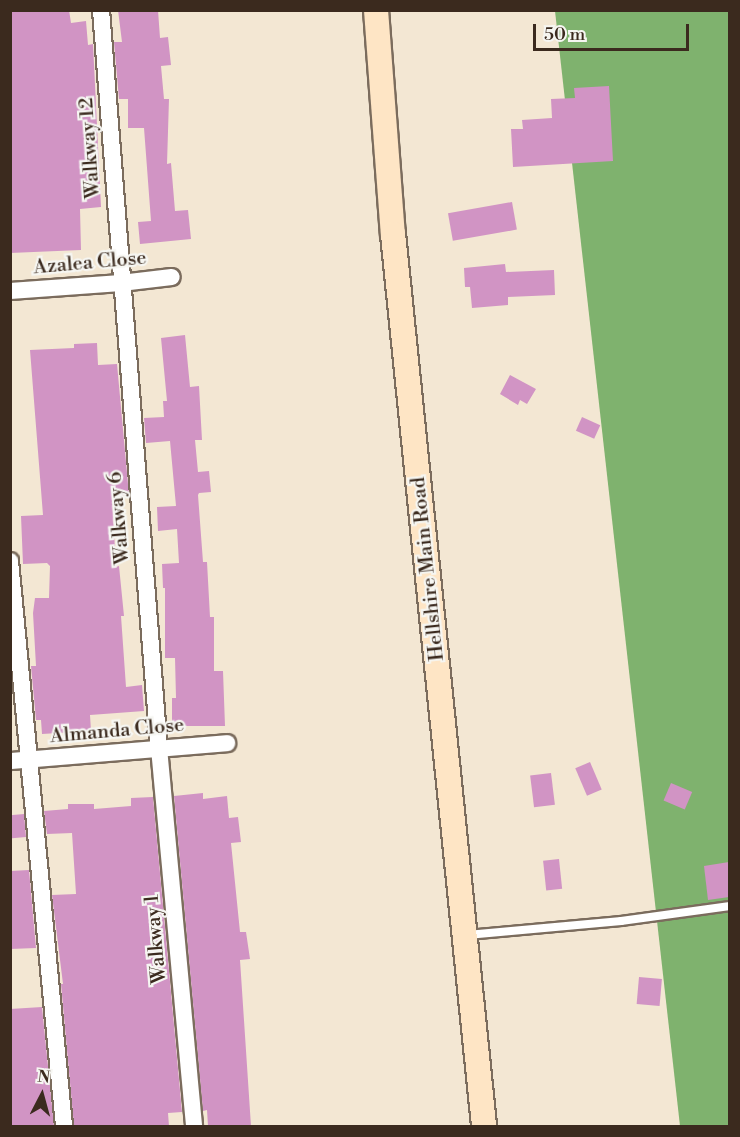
<!DOCTYPE html>
<style>
body{margin:0}
#map{position:relative;width:740px;height:1137px;overflow:hidden;background:#f3e7d3;font-family:"Libre Bodoni",serif}
div>[style]{position:absolute}
[style*='--x']{left:calc(var(--x)*1px);top:calc(var(--y)*1px);width:calc(var(--w)*1px);rotate:calc(var(--a)*1deg)}
.forest>*{inset:0;background:#7fb26e}
.building>*{inset:0;background:#d194c4;transform-origin:0 0}
.roads{filter:drop-shadow(2px 0 #7b6c5d) drop-shadow(-2px 0 #7b6c5d) drop-shadow(0 2px #7b6c5d) drop-shadow(0 -2px #7b6c5d)}
.lane>*{height:8px;margin:-4px;padding:0 4px;transform-origin:4px;border-radius:4px;background:#fff}
.street>*{height:16px;margin:-8px;padding:0 8px;transform-origin:8px;border-radius:8px;background:#fff}
.secondary>*{height:24px;margin:-12px;padding:0 12px;transform-origin:12px;border-radius:12px;background:#fee5c5}
span{translate:-50% -50%;white-space:nowrap;text-align:center;line-height:1.15;-webkit-text-stroke:4.5px #f6f6f2;paint-order:stroke}
.street-label{font-size:20px;color:#3b2a1e}
.frame{position:absolute;inset:0;border:12px solid #3b2a1e;pointer-events:none}
.north{position:absolute;left:12px;top:1065px;width:60px;height:60px;-webkit-text-stroke:4px #f6f6f2;paint-order:stroke;rotate:6deg;font-size:16px;font-weight:700;line-height:24px;text-align:center;color:#3b2a1e}
.north::after{content:'';display:block;margin:auto;width:21px;height:27px;background:#3b2a1e;clip-path:polygon(50% 0,100% 100%,50% 72%,0 100%)}
.scale{position:absolute;left:533px;top:24px;width:156px;height:27px;box-sizing:border-box;border:3px solid #3b2a1e;border-top:0;padding-left:8px;font-size:18px;line-height:21px;white-space:nowrap;color:#3b2a1e;-webkit-text-stroke:4px #f6f6f2;paint-order:stroke}
</style>
<div id="map">
<div class="forest">
<div style="clip-path:polygon(555px 11px,729px 11px,729px 1126px,680px 1126px)"></div>
</div>
<div class="building">
<div style="clip-path:polygon(10px 10px,69px 10px,71px 23px,86px 21px,88px 45px,93px 44px,101px 207px,80px 209px,81px 250px,10px 253px)"></div>
<div style="clip-path:polygon(118px 10px,158px 10px,160px 38px,168px 37px,171px 65px,161px 66px,164px 99px,169px 99px,167px 164px,171px 163px,175px 211px,188px 210px,191px 239px,140px 244px,138px 222px,151px 221px,144px 128px,128px 128px,128px 99px,119px 99px,114px 42px,122px 42px)"></div>
<div style="clip-path:polygon(609px 86px,613px 161px,513px 167px,511px 129px,523px 129px,522px 120px,552px 118px,551px 99px,575px 98px,574px 88px)"></div>
<div style="left:512px;top:202px;width:28px;height:65px;rotate:80deg"></div>
<div style="clip-path:polygon(505px 264px,506px 272px,554px 270px,555px 295px,508px 297px,508px 305px,472px 308px,470px 287px,465px 287px,464px 268px)"></div>
<div style="clip-path:polygon(185px 335px,190px 387px,199px 386px,202px 440px,195px 440px,198px 472px,209px 471px,211px 492px,199px 493px,198px 495px,203px 562px,207px 562px,210px 617px,214px 617px,214px 671px,223px 671px,225px 726px,172px 726px,172px 698px,176px 698px,175px 658px,165px 658px,165px 588px,163px 588px,162px 564px,179px 563px,177px 529px,158px 531px,157px 507px,176px 506px,170px 441px,146px 443px,144px 418px,164px 417px,163px 401px,167px 401px,161px 338px)"></div>
<div style="clip-path:polygon(97px 343px,98px 365px,117px 364px,129px 495px,112px 496px,116px 567px,119px 566px,124px 616px,121px 616px,126px 687px,142px 685px,144px 711px,90px 715px,91px 731px,42px 734px,41px 720px,36px 720px,31px 666px,36px 666px,33px 613px,35px 598px,49px 598px,50px 566px,47px 563px,23px 564px,21px 516px,43px 515px,30px 350px,74px 348px,74px 344px)"></div>
<div style="clip-path:polygon(510px 375px,536px 389px,527px 404px,520px 400px,518px 405px,500px 394px)"></div>
<div style="left:582px;top:417px;width:20px;height:15px;rotate:24deg"></div>
<div style="left:590px;top:762px;width:30px;height:16px;rotate:67deg"></div>
<div style="left:551px;top:773px;width:32px;height:21px;rotate:83deg"></div>
<div style="left:671px;top:783px;width:23px;height:19px;rotate:23deg"></div>
<div style="clip-path:polygon(203px 793px,203px 799px,227px 796px,229px 818px,238px 817px,241px 842px,231px 843px,240px 932px,246px 932px,250px 959px,240px 960px,251px 1126px,208px 1126px,207px 1110px,203px 1111px,174px 796px)"></div>
<div style="clip-path:polygon(153px 797px,182px 1112px,168px 1113px,169px 1126px,74px 1126px,61px 984px,63px 984px,52px 895px,76px 894px,72px 833px,47px 834px,44px 811px,68px 809px,68px 804px,94px 804px,94px 809px,131px 806px,131px 798px)"></div>
<div style="left:24px;top:814px;width:23px;height:14px;rotate:85deg"></div>
<div style="left:559px;top:859px;width:30px;height:16px;rotate:84deg"></div>
<div style="clip-path:polygon(729px 862px,729px 897px,708px 900px,704px 866px)"></div>
<div style="clip-path:polygon(29px 870px,36px 948px,10px 949px,10px 871px)"></div>
<div style="left:639px;top:977px;width:23px;height:27px;rotate:5deg"></div>
<div style="clip-path:polygon(42px 1007px,54px 1126px,10px 1126px,10px 1009px)"></div>
</div>
<div class="roads">
<div class="lane">
<div style="--x:467;--y:935;--w:155;--a:-5.2"></div>
<div style="--x:621;--y:921;--w:110;--a:-7.8"></div>
</div>
<div class="street">
<div style="--x:101;--y:10;--w:740;--a:85.51"></div>
<div style="--x:159;--y:748;--w:380;--a:84.7"></div>
<div style="--x:10;--y:291;--w:111;--a:-4.1"></div>
<div style="--x:121;--y:283;--w:51;--a:-6.7"></div>
<div style="--x:10;--y:561;--w:568;--a:84.54"></div>
<div style="--x:10;--y:761;--w:218;--a:-4.7"></div>
</div>
<div class="secondary">
<div style="--x:376;--y:10;--w:225;--a:85.7"></div>
<div style="--x:393;--y:234;--w:897;--a:84.17"></div>
</div>
</div>
<div class="street-label">
<span style="left:90px;top:148px;rotate:-94deg">Walkway 12</span>
<span style="left:90px;top:263px;rotate:-5deg">Azalea Close</span>
<span style="left:119px;top:518px;rotate:-95deg">Walkway 6</span>
<span style="left:428px;top:569px;rotate:-96deg">Hellshire Main Road</span>
<span style="left:117px;top:731px;rotate:-5deg">Almanda Close</span>
<span style="left:156px;top:939px;rotate:-95deg">Walkway 1</span>
</div>
<div class="frame"></div>
<div class="north">N</div>
<div class="scale">50 m</div>
</div>
